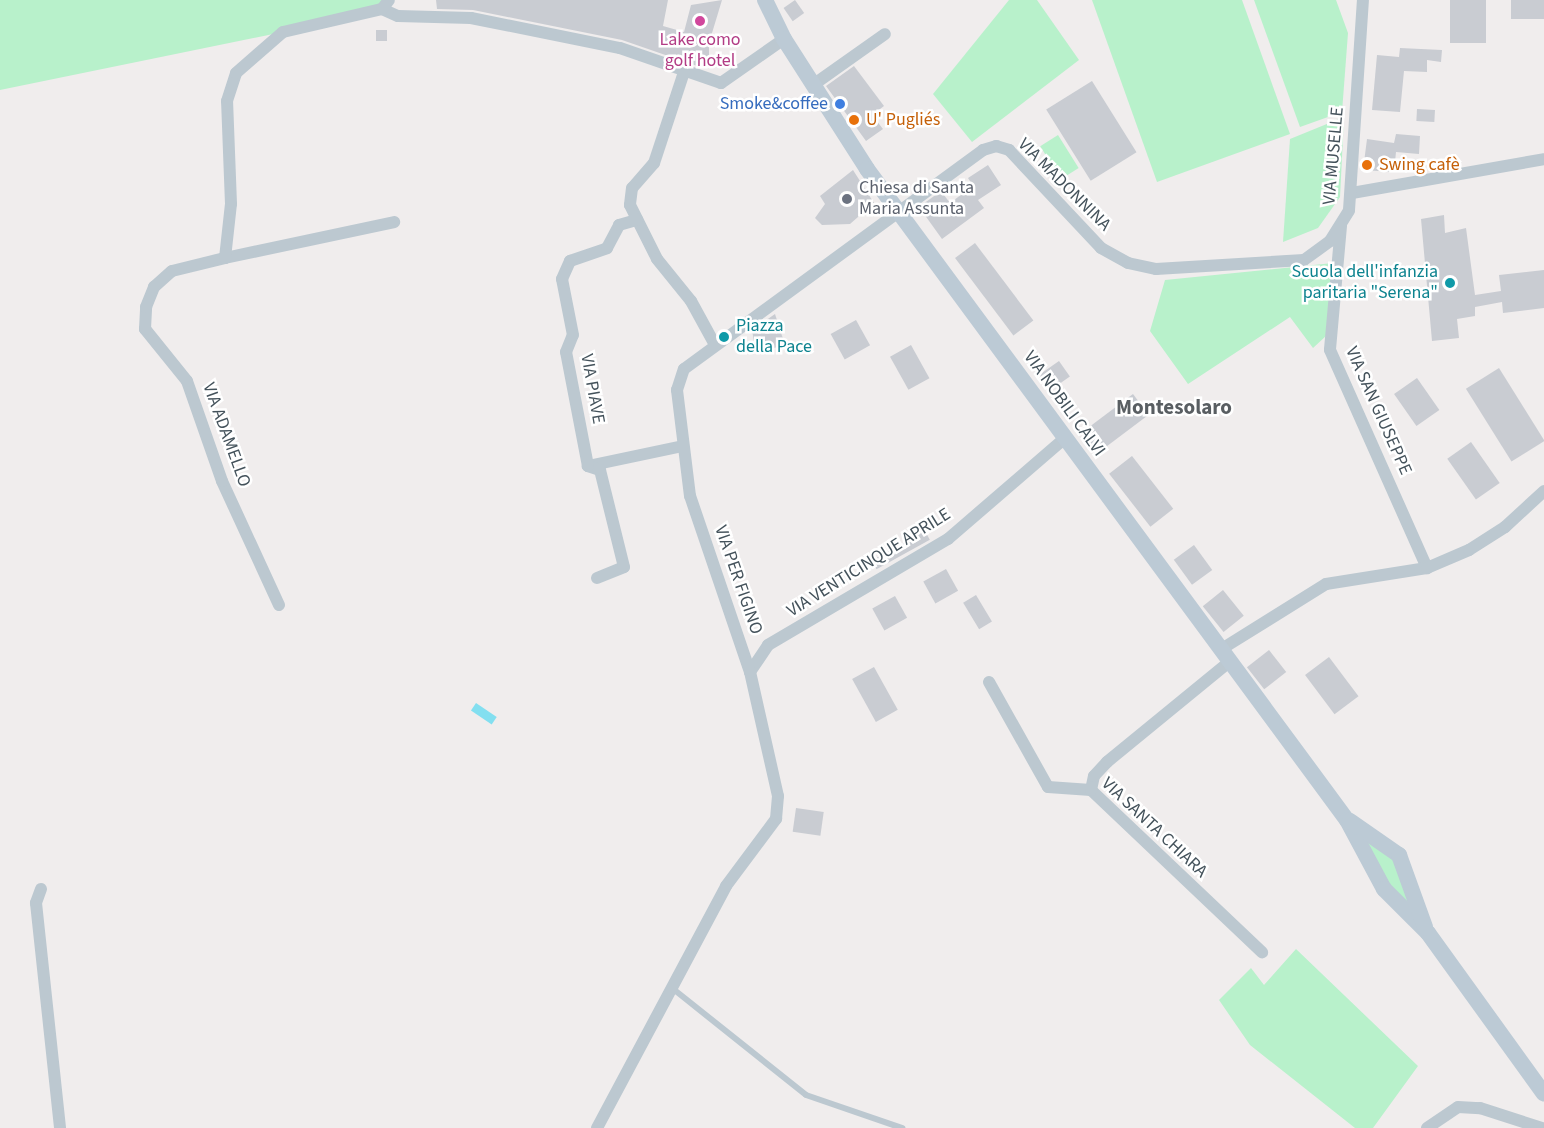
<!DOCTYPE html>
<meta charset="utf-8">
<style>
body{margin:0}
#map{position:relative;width:1544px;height:1128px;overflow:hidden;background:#f0eded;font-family:"Source Sans 3",sans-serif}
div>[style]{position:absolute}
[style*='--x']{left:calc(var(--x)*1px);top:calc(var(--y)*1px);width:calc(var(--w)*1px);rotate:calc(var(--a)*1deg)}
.green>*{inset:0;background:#b8f1cb;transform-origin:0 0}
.water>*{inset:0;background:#83dff0;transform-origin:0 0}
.building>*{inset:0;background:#c9ccd2;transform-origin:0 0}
.service>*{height:6px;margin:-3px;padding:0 3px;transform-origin:3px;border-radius:3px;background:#bcc8d0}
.minor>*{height:12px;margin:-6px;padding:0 6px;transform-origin:6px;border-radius:6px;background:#bcc8d0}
.secondary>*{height:16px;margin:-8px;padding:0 8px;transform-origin:8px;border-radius:8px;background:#bccad5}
.dots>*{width:16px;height:16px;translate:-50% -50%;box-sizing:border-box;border:3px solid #fff;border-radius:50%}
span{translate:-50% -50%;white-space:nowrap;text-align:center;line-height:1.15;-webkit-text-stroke:5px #fff;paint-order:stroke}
.hotel-label{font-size:18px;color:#b23c85}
.shop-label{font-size:18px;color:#366cbe}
.right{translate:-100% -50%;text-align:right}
.food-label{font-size:18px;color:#c56008}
.left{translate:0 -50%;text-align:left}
.street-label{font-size:18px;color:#44525b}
.worship-label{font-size:18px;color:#5b616d}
.culture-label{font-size:18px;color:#0d838f}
.quarter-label{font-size:21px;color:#595e62;font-weight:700}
</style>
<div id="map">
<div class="green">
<div style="clip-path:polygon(0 0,383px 0,375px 10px,283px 32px,0 90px)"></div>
<div style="clip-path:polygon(1009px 0,1037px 0,1079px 60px,972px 142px,933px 94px)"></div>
<div style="clip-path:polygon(1092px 0,1242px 0,1290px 134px,1157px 182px)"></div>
<div style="clip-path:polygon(1254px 0,1336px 0,1348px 33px,1342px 112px,1300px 127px)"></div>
<div style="clip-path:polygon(1344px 117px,1340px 197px,1318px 228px,1283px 242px,1290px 139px)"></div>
<div style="left:1058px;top:135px;width:39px;height:21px;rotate:58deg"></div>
<div style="clip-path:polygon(1333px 263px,1326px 336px,1313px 348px,1290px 317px,1188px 384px,1150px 331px,1165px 280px)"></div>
<div style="clip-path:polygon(1361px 835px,1395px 857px,1416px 914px,1386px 882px)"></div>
<div style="clip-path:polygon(1296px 949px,1418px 1066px,1373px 1128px,1355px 1128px,1250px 1045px,1219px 1000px,1251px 968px,1264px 985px)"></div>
</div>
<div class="water">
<div style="left:476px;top:703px;width:25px;height:9px;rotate:34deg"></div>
</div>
<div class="building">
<div style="clip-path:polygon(436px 0,668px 0,663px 26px,684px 32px,691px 5px,722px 0,709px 43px,709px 62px,703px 68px,622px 40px,473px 10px,437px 9px)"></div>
<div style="left:795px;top:0;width:16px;height:14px;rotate:55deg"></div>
<div style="left:1450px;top:0;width:36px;height:43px"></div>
<div style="left:1511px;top:0;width:33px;height:19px"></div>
<div style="left:376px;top:30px;width:11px;height:11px"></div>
<div style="clip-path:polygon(1400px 48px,1442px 50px,1441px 62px,1427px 60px,1427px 72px,1404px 71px,1400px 112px,1372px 110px,1377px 55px,1399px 57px)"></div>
<div style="clip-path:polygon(854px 66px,884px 106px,872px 115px,883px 129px,866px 141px,826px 86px)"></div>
<div style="left:1092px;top:81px;width:84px;height:54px;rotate:58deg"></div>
<div style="left:1417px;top:109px;width:18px;height:12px;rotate:3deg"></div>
<div style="clip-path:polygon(1396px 134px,1420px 136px,1419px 154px,1396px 152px,1394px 172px,1363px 170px,1367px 139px,1394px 143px)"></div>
<div style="clip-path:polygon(988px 165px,1001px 185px,978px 200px,984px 208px,942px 239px,919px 207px,941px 191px,950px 203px,973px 186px,968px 178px)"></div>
<div style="clip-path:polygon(853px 170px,874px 203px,850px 224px,822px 225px,815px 218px,825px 204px,820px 196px)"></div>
<div style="clip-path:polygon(1444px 215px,1445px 233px,1466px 228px,1475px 295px,1501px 291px,1499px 275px,1544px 270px,1544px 308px,1503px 313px,1502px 302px,1475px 307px,1475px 316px,1457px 319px,1459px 338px,1432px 341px,1421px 219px)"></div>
<div style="left:975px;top:243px;width:97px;height:25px;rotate:53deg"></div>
<div style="clip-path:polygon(775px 314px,785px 345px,756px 353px,752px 330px)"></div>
<div style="left:856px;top:320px;width:29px;height:29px;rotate:61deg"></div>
<div style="left:911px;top:345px;width:38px;height:24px;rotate:61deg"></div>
<div style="left:1059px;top:361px;width:19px;height:24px;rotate:55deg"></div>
<div style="left:1499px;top:368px;width:86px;height:39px;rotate:58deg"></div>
<div style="left:1417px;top:378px;width:39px;height:28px;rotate:55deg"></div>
<div style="left:1133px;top:394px;width:26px;height:64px;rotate:53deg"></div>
<div style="left:1471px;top:442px;width:50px;height:29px;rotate:55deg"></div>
<div style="left:1132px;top:456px;width:67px;height:29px;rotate:52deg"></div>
<div style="left:925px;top:531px;width:10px;height:61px;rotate:61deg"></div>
<div style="left:1194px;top:545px;width:31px;height:25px;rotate:54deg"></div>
<div style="left:946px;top:569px;width:25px;height:26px;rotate:61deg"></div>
<div style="left:1223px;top:590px;width:33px;height:26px;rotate:51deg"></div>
<div style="left:976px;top:595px;width:31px;height:15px;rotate:59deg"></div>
<div style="left:895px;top:596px;width:25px;height:26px;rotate:61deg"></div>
<div style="left:1269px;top:650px;width:28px;height:28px;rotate:52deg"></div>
<div style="left:1329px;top:657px;width:49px;height:30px;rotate:53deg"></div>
<div style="left:874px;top:667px;width:49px;height:25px;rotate:61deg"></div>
<div style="left:796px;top:808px;width:28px;height:24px;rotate:8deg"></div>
</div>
<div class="service">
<div style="--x:672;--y:988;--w:171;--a:38.6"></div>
<div style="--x:806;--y:1095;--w:102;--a:19"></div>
</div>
<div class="minor">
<div style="--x:382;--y:9;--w:17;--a:24"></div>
<div style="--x:398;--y:16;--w:73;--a:1.6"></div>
<div style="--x:471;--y:18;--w:152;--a:11.4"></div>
<div style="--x:620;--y:48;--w:107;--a:19.1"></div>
<div style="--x:721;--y:83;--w:77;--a:-34.9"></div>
<div style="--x:684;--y:72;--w:96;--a:108.2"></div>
<div style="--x:654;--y:163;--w:33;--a:131"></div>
<div style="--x:632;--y:188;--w:17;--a:97"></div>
<div style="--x:630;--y:205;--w:60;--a:63.4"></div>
<div style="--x:657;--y:259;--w:54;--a:51"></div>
<div style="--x:691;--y:301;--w:48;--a:61.3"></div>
<div style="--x:813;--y:85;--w:88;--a:-35.3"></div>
<div style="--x:1352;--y:193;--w:195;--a:-10"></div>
<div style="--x:1341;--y:226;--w:124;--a:95.1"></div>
<div style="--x:1330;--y:350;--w:239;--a:66"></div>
<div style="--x:225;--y:258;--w:173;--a:-12"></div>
<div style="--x:588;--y:466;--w:97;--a:-11.9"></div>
<div style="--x:597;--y:578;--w:29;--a:-22"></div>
<div style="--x:624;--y:567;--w:100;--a:-103.9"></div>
<div style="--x:600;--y:470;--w:13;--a:-162"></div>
<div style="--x:588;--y:466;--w:116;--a:-100.9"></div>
<div style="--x:566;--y:352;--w:18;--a:-68"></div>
<div style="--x:573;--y:335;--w:57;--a:-101.1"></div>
<div style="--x:562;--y:279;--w:20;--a:-66"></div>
<div style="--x:570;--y:261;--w:39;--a:-19"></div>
<div style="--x:607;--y:248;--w:26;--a:-62"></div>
<div style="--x:619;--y:225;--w:19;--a:-16"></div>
<div style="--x:279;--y:605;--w:136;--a:-114.7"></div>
<div style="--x:222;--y:481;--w:106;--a:-109.3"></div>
<div style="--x:187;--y:381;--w:67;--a:-128.9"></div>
<div style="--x:145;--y:329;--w:22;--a:-87"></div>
<div style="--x:146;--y:307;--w:22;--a:-68"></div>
<div style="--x:154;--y:287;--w:24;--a:-42"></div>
<div style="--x:172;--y:271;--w:55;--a:-13.8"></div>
<div style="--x:225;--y:258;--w:54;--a:-83.7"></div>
<div style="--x:231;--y:204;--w:103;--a:-92.2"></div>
<div style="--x:227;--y:101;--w:29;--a:-72"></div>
<div style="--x:236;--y:73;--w:62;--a:-41.1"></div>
<div style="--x:283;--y:32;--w:102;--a:-13.1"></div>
<div style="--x:382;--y:9;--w:11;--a:-52"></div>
<div style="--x:1220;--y:650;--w:125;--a:-31.9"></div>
<div style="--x:1326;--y:584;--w:102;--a:-9"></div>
<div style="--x:1427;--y:568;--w:46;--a:-23.2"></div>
<div style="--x:1469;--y:550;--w:43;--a:-32.6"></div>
<div style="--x:1505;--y:527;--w:53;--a:-42.7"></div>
<div style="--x:750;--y:672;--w:32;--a:-56"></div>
<div style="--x:768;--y:645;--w:209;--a:-30.5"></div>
<div style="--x:948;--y:539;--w:155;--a:-40.8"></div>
<div style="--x:989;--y:682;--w:120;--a:60.7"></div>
<div style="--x:1048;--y:787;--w:43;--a:4"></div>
<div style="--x:1091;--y:790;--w:236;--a:43.5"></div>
<div style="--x:1091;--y:790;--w:14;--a:-78"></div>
<div style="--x:1094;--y:776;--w:19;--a:-47"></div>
<div style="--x:1107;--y:762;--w:156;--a:-39.3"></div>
<div style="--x:41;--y:889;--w:15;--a:110"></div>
<div style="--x:36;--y:903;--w:226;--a:83.9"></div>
<div style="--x:597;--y:1128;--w:274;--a:-61.9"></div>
<div style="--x:726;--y:886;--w:84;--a:-53.3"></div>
<div style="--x:776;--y:819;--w:23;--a:-85"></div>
<div style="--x:778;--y:796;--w:127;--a:-102.7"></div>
<div style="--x:750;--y:672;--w:186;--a:-108.8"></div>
<div style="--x:690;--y:496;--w:107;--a:-97"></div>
<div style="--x:677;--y:390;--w:22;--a:-72"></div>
<div style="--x:684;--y:369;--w:371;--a:-36.2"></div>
<div style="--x:983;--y:150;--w:14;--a:-17"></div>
<div style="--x:996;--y:146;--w:14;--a:17"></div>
<div style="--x:1009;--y:150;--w:134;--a:46.8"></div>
<div style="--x:1101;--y:248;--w:31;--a:29"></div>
<div style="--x:1128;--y:263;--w:29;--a:12"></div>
<div style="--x:1156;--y:269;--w:148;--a:-3.5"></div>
<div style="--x:1304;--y:260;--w:32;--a:-36"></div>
<div style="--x:1330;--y:241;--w:36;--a:-58"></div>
<div style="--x:1349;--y:210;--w:210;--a:-86.2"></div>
<div style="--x:1427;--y:1128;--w:37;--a:-34"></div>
<div style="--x:1458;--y:1107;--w:22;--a:3"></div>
<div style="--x:1480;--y:1108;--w:65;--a:17.9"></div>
</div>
<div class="secondary">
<div style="--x:765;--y:0;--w:43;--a:64"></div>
<div style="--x:784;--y:39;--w:154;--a:57.4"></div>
<div style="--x:867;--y:169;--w:809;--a:53.6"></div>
<div style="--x:1347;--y:820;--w:78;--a:61.8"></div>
<div style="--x:1384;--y:889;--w:62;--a:45"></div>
<div style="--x:1428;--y:933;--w:198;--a:54.2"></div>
<div style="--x:1350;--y:821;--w:60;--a:34.8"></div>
<div style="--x:1399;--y:855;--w:77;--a:70.1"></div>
</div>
<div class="dots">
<div style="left:700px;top:21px;background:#d1479c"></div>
<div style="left:840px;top:104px;background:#3f7fe0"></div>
<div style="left:854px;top:120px;background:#e8710a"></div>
<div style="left:1367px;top:165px;background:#e8710a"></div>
<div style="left:847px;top:199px;background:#6b7280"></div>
<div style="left:1450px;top:283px;background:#0f9aa8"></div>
<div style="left:724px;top:337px;background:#0f9aa8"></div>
</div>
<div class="hotel-label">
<span style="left:700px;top:51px">Lake como<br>golf hotel</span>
</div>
<div class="shop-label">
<span class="right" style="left:828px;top:104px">Smoke&amp;coffee</span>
</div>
<div class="food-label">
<span class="left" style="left:866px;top:120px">U' Pugliés</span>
<span class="left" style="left:1379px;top:165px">Swing cafè</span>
</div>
<div class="street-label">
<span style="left:1334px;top:156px;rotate:-85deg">VIA MUSELLE</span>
<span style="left:1064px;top:185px;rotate:45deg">VIA MADONNINA</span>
<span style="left:592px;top:389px;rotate:80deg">VIA PIAVE</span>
<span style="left:1064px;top:404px;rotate:54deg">VIA NOBILI CALVI</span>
<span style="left:1378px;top:411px;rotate:66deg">VIA SAN GIUSEPPE</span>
<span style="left:226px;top:435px;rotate:70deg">VIA ADAMELLO</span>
<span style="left:869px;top:563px;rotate:-32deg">VIA VENTICINQUE APRILE</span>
<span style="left:738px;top:580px;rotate:71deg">VIA PER FIGINO</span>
<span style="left:1154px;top:828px;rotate:43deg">VIA SANTA CHIARA</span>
</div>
<div class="worship-label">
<span class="left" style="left:859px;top:199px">Chiesa di Santa<br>Maria Assunta</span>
</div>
<div class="culture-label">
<span class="right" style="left:1438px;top:283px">Scuola dell'infanzia<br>paritaria "Serena"</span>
<span class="left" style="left:736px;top:337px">Piazza<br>della Pace</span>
</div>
<div class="quarter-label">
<span style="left:1174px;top:407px">Montesolaro</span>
</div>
</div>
